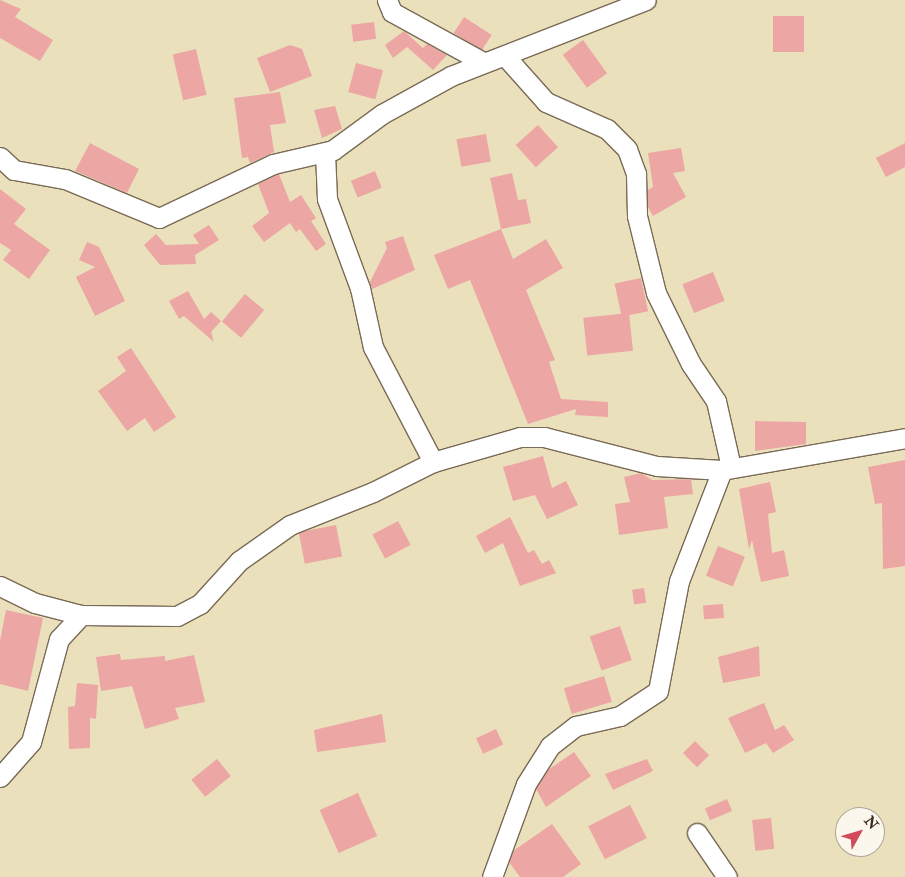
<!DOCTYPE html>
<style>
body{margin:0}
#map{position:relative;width:905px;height:877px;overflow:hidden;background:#ebe0bc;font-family:"IM FELL Double Pica",serif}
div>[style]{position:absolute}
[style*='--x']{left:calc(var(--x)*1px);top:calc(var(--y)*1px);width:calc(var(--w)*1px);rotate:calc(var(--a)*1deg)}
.building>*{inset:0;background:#eca6a3;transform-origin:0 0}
.roads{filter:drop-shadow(1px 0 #796a55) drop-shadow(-1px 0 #796a55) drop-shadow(0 1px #796a55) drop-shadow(0 -1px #796a55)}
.minor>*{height:19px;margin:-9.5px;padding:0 9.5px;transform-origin:9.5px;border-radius:9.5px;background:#fff}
span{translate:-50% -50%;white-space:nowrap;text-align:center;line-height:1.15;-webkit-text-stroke:4.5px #fbf7ec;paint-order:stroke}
.north{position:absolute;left:835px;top:807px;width:50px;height:50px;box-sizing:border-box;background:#fbf7ec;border:1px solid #aea59a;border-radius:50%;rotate:51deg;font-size:14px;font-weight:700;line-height:20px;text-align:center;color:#3b2a1e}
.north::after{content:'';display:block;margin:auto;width:18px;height:22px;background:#d1495b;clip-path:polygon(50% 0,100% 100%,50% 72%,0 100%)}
</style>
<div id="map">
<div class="building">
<div style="clip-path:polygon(0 0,21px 9px,15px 17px,53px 40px,40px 61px,0 38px)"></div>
<div style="left:773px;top:16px;width:31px;height:36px"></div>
<div style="left:464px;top:17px;width:33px;height:19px;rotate:33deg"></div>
<div style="left:374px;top:22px;width:17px;height:23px;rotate:83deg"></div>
<div style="clip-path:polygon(404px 31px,423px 48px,427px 44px,447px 55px,433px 70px,407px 47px,393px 58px,385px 45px)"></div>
<div style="left:583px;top:40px;width:41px;height:25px;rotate:54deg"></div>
<div style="clip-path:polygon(290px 45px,302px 49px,312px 76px,270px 92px,257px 58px)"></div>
<div style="left:196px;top:49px;width:47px;height:24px;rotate:77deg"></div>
<div style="left:356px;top:63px;width:28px;height:30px;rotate:15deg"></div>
<div style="clip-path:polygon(280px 92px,286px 123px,270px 125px,274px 152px,250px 163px,248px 157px,242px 158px,234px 98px)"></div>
<div style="clip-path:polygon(335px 106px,342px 129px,322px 138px,314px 110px)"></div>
<div style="left:538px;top:125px;width:30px;height:30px;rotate:48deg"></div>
<div style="left:486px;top:134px;width:28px;height:30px;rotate:80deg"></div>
<div style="clip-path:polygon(90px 143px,139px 169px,127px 193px,75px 171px)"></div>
<div style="clip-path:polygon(905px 143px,905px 167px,886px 177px,876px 158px)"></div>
<div style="clip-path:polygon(681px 148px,685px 171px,673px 173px,686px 197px,653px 216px,648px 207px,648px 190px,653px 187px,648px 153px)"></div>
<div style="left:375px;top:171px;width:18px;height:26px;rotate:68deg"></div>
<div style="clip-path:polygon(512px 173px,518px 200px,526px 199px,531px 223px,501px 229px,490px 178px)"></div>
<div style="clip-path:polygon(279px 174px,290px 202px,301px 195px,316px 218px,311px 221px,326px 244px,316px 251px,300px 229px,296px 232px,290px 223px,264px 242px,252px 226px,269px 213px,258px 184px)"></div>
<div style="clip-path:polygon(0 189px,26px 209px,14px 224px,50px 250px,29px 279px,3px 260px,11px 250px,0 243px)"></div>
<div style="clip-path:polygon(209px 225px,219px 240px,195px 255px,196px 264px,160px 265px,144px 245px,156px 234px,166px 245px,199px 244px,193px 235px)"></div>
<div style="clip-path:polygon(501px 229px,513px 259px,546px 239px,563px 268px,526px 290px,555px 360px,549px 362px,561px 399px,608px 402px,608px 417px,575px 415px,576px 409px,528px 424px,470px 280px,448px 289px,434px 255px)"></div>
<div style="clip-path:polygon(403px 236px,415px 270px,372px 289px,370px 282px,387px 248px,385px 242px)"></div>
<div style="clip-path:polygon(87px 242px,99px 247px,125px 301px,95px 316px,76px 277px,95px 267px,79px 260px)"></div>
<div style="left:713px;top:272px;width:31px;height:33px;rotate:68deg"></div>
<div style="left:641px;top:278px;width:34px;height:27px;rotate:78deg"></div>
<div style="clip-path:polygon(188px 291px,204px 319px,211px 312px,221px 321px,211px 332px,214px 342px,184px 316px,179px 319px,169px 301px)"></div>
<div style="left:245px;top:294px;width:25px;height:36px;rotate:40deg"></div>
<div style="left:629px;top:313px;width:38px;height:46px;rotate:84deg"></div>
<div style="clip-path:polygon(131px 348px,176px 417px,154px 432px,145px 418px,127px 431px,98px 391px,126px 371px,117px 357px)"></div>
<div style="clip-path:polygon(755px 421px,806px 422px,806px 444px,755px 451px)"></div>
<div style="clip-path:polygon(543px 456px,552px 488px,566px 481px,578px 505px,547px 519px,535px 495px,513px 501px,503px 467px)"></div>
<div style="clip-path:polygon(905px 460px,905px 566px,883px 569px,882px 503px,875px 504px,868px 467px)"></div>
<div style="clip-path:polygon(641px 473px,652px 480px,691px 479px,693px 494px,664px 497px,668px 528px,619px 535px,615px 504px,630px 502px,624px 477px)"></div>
<div style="clip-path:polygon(770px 482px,776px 512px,768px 514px,772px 553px,784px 550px,789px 576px,761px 582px,752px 540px,749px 549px,739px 489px)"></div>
<div style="clip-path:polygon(510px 517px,528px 553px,534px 550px,542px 564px,549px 560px,556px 573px,520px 586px,503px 543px,485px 553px,476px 536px)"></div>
<div style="left:398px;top:521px;width:27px;height:29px;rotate:62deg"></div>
<div style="left:336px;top:525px;width:32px;height:38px;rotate:79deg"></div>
<div style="left:718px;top:546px;width:29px;height:32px;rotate:22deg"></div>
<div style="left:644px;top:588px;width:15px;height:12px;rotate:82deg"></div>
<div style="left:723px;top:604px;width:14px;height:20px;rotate:86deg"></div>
<div style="clip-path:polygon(6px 610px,43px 618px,28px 691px,0 684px,0 641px)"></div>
<div style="left:620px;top:626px;width:36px;height:32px;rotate:71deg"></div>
<div style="clip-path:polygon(759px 646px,760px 676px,723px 683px,718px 657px)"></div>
<div style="clip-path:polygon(120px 654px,121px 660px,165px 656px,165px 661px,194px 655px,205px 702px,175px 708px,179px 719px,145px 729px,132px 686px,101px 691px,96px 657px)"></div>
<div style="left:604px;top:676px;width:27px;height:42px;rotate:73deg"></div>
<div style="clip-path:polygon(77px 683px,98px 685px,96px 719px,90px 718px,90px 748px,69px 749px,68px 707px,75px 706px)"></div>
<div style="clip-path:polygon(764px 703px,775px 730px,784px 725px,794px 740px,773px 753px,766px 743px,745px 753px,728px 718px)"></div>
<div style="clip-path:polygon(382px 714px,386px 742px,317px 752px,314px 730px)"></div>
<div style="left:496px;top:729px;width:17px;height:22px;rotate:65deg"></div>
<div style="left:695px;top:741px;width:20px;height:17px;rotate:45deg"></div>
<div style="clip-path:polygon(574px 752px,591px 776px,546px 807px,536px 789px,548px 770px)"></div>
<div style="left:217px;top:759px;width:22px;height:33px;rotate:51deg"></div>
<div style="clip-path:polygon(647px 759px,653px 771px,613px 790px,605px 774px)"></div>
<div style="left:358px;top:793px;width:47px;height:42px;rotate:66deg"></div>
<div style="left:727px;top:799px;width:13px;height:24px;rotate:67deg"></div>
<div style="left:630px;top:805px;width:37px;height:47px;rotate:63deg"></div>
<div style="left:771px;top:818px;width:31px;height:19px;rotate:84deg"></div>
<div style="clip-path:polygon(552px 824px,581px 864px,563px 877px,520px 877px,509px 862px,513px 851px)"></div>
</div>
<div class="roads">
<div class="minor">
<div style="--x:387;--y:0;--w:13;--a:67"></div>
<div style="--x:392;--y:12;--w:104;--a:28.8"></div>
<div style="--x:505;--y:56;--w:62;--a:48.3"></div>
<div style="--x:546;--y:102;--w:67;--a:23.9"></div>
<div style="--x:607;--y:129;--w:28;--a:45"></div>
<div style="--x:627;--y:149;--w:27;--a:70"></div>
<div style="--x:636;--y:174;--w:42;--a:88.6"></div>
<div style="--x:637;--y:216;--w:79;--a:76.1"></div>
<div style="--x:656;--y:293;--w:79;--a:63.8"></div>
<div style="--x:691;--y:364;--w:45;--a:56"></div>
<div style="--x:716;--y:401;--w:68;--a:77.2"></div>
<div style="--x:325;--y:153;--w:46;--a:87.5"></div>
<div style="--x:327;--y:199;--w:95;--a:69.7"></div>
<div style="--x:360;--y:288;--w:60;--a:77.6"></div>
<div style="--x:373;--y:347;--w:130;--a:62.4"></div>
<div style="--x:0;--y:157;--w:19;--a:43"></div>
<div style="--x:14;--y:170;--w:52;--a:10"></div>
<div style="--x:65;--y:179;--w:102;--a:22.5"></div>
<div style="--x:159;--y:218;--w:126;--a:-25.3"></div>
<div style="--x:273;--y:164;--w:62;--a:-13.1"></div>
<div style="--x:333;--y:150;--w:61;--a:-36.3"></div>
<div style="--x:382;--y:114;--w:79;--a:-28.8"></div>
<div style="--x:451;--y:76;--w:209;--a:-21.3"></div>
<div style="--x:0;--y:586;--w:39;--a:26"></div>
<div style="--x:35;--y:603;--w:48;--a:14.6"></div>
<div style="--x:81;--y:615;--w:96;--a:0.6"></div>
<div style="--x:177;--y:616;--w:26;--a:-28"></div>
<div style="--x:200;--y:604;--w:58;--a:-47.8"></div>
<div style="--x:239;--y:561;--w:62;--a:-35.2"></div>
<div style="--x:290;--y:525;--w:89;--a:-21.7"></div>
<div style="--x:373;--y:492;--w:67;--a:-26.6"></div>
<div style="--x:433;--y:462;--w:91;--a:-16"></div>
<div style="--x:520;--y:437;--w:24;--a:0"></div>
<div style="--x:544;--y:437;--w:117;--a:14.4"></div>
<div style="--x:657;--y:466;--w:65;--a:3.5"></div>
<div style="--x:722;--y:470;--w:186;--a:-9.9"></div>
<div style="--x:0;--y:777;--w:47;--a:-48.5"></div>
<div style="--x:31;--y:742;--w:107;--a:-74.8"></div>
<div style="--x:59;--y:639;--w:33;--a:-47"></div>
<div style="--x:697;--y:833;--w:53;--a:55.7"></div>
<div style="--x:492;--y:877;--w:99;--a:-69.9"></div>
<div style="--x:526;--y:784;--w:45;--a:-57.7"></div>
<div style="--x:550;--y:746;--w:33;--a:-38"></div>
<div style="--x:576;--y:726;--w:45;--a:-12.8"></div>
<div style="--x:620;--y:716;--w:45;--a:-33.3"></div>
<div style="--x:658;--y:691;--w:112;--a:-79.2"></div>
<div style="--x:679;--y:581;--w:119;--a:-68.8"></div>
</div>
</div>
<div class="north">N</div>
</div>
